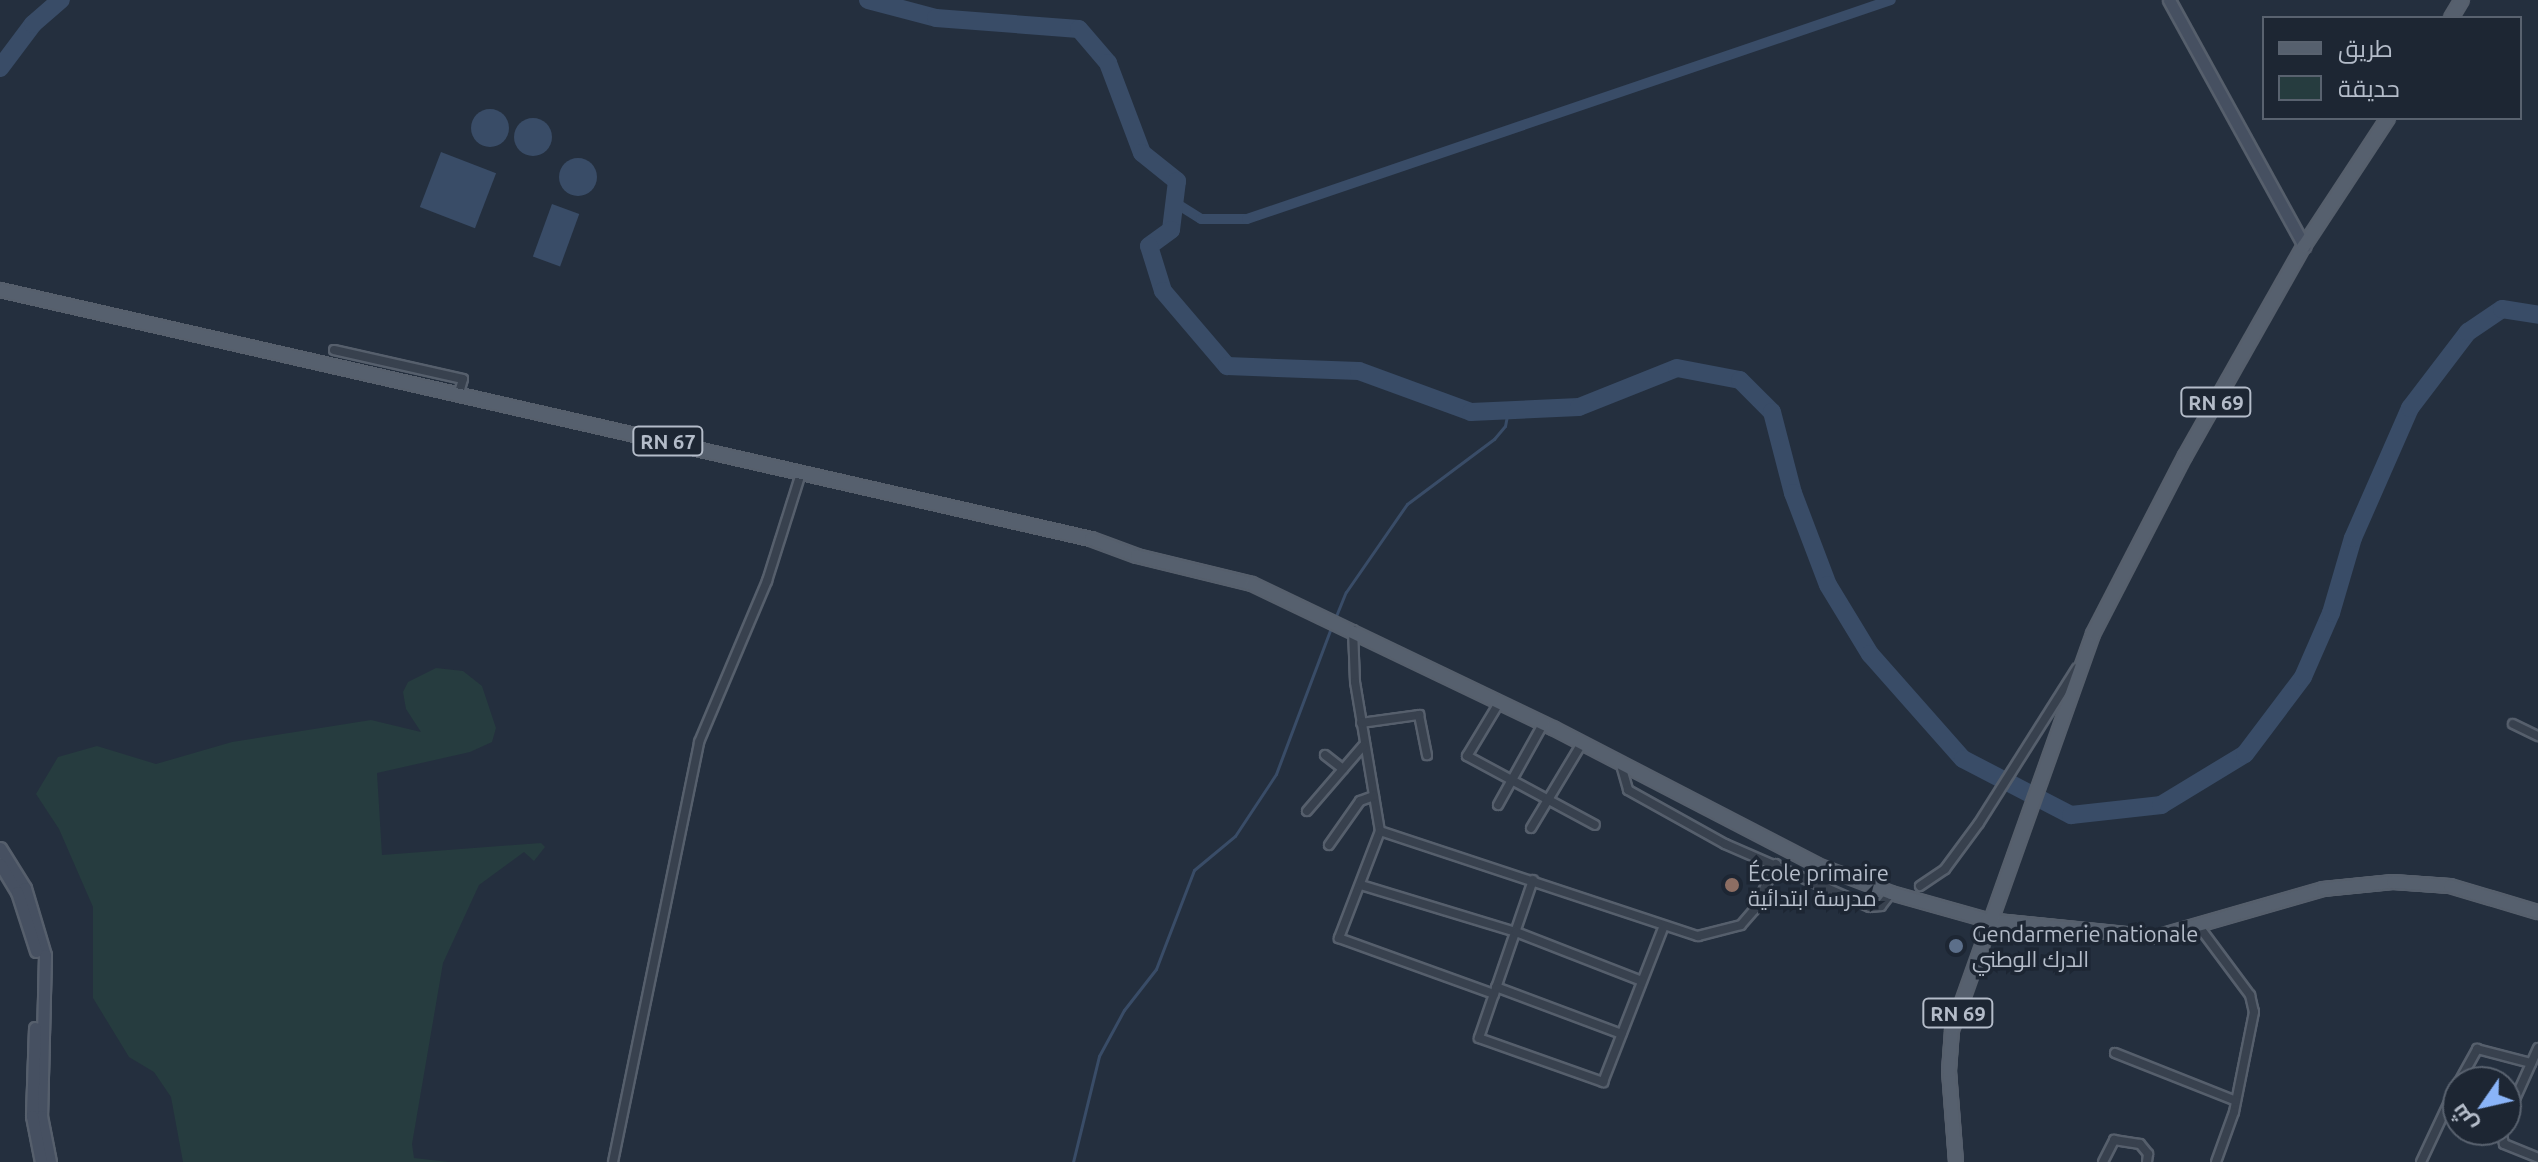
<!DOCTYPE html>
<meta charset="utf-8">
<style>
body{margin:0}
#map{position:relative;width:2538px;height:1162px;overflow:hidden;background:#242f3e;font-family:Ubuntu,Cairo,sans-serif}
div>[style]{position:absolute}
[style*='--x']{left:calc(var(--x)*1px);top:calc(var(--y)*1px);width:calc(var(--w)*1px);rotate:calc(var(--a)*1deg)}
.green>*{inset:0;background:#263c3f}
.water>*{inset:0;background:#394c67;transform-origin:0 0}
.round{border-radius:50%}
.stream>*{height:3px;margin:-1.5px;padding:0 1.5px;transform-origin:1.5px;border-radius:1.5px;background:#394c67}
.canal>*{height:10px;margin:-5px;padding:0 5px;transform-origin:5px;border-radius:5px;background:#394c67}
.river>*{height:18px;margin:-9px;padding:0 9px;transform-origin:9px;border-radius:9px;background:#394c67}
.roads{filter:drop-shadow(2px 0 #565f6c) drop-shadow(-2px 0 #565f6c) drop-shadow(0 2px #565f6c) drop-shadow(0 -2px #565f6c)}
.street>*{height:8px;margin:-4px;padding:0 4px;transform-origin:4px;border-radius:4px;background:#38414e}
.secondary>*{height:11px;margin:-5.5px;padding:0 5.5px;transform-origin:5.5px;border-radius:5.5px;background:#465061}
.primary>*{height:12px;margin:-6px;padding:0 6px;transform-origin:6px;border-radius:6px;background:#56606e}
.dots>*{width:22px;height:22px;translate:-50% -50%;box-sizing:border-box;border:4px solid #1d2633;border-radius:50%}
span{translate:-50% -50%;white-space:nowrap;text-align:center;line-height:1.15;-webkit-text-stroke:7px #1d2633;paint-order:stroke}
.shield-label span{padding:2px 6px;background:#1d2633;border:2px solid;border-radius:6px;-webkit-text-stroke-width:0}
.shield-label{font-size:20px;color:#b4bcc9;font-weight:700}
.poi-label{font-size:22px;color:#b4bcc9}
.left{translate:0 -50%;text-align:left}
.legend{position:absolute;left:2262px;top:16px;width:260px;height:104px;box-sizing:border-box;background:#1d2633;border:2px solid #59626f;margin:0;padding:10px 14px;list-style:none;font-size:24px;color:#b4bcc9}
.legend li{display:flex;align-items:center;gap:16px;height:40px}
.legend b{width:40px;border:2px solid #59626f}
.north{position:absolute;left:2442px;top:1066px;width:80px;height:80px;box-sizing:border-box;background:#1d2633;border:2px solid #59626f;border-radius:50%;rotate:236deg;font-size:22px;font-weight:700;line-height:32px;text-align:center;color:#b4bcc9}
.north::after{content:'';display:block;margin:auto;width:28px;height:36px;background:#8ab4f8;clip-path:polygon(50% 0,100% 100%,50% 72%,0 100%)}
</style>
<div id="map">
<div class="green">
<div style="clip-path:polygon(436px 668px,463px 671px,482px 686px,496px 728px,492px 742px,470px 752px,377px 773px,382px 855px,541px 843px,545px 847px,534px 861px,524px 852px,479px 885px,443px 963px,412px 1144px,414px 1158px,449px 1162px,183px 1162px,171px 1097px,154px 1072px,129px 1057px,93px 998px,93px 907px,59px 829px,36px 794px,58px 757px,97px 746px,156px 764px,232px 742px,371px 720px,421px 732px,406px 709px,403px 692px,408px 682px)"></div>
</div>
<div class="water">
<div class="round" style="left:471px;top:109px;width:38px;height:38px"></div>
<div class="round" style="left:514px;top:118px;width:38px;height:38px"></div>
<div style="left:441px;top:152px;width:59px;height:59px;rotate:21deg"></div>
<div class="round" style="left:559px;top:158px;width:38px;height:38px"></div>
<div style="left:552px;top:204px;width:29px;height:56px;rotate:20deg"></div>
</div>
<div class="stream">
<div style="--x:1334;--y:621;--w:31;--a:-68"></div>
<div style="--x:1346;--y:592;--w:107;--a:-55.3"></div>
<div style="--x:1407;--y:504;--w:109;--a:-36.8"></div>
<div style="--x:1494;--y:439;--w:17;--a:-50"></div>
<div style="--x:1505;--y:426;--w:16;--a:-79"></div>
<div style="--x:1073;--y:1162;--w:109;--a:-76.2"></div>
<div style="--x:1099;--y:1056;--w:52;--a:-61.5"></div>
<div style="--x:1124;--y:1010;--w:52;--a:-52"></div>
<div style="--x:1156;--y:969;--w:106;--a:-69"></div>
<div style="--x:1194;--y:870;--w:53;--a:-39.7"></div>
<div style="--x:1235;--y:836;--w:74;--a:-56.5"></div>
<div style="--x:1276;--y:774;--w:156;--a:-69.4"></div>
</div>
<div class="canal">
<div style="--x:1174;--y:202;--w:32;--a:32"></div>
<div style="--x:1201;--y:219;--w:46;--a:0"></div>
<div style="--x:1247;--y:219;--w:680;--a:-18.78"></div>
</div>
<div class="river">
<div style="--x:868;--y:0;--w:70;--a:14.8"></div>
<div style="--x:936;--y:18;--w:143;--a:4.4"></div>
<div style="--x:1079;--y:29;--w:45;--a:49.5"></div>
<div style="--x:1108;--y:63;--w:96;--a:69.3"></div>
<div style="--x:1142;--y:153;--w:45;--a:38.7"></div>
<div style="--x:1177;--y:181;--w:49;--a:97"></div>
<div style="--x:1171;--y:230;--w:27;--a:144"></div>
<div style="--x:1149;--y:246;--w:47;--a:72.7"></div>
<div style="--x:1163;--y:291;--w:99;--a:49.5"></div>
<div style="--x:1227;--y:366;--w:132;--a:2.2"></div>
<div style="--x:1359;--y:371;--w:119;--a:20.1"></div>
<div style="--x:1471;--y:412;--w:108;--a:-2.7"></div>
<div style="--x:1579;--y:407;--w:105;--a:-21.7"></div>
<div style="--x:1677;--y:368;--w:64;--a:10.8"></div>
<div style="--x:1740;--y:380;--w:45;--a:45"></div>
<div style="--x:1772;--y:412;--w:84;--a:75.5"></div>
<div style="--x:1793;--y:493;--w:98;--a:69.2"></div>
<div style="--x:1828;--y:585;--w:81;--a:58.7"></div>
<div style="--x:1870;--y:654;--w:140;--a:48.5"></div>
<div style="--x:1963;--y:759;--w:122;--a:27.4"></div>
<div style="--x:2071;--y:815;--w:91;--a:-6.3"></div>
<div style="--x:2161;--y:805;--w:98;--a:-31.3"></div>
<div style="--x:2245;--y:754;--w:96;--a:-53"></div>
<div style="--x:2303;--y:677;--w:70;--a:-66.4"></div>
<div style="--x:2331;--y:613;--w:78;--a:-73.7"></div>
<div style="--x:2353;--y:538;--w:142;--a:-66.3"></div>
<div style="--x:2410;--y:408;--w:96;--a:-52.7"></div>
<div style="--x:2468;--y:332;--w:41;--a:-34.1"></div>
<div style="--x:2502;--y:309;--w:36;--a:9"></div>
<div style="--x:0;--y:68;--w:55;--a:-53.1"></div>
<div style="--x:33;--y:24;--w:37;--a:-41"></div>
</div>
<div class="roads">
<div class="street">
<div style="--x:334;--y:350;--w:132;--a:12.7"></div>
<div style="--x:463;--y:379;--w:15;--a:106"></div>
<div style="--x:1353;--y:630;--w:52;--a:87.8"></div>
<div style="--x:1355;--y:682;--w:151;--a:80.5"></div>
<div style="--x:1380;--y:831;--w:115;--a:111"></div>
<div style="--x:1339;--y:938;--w:165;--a:19.9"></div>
<div style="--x:1499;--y:703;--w:62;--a:121.1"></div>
<div style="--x:1467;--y:756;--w:145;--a:28.3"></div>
<div style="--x:1361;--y:723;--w:59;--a:-7.9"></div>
<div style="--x:1419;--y:715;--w:41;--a:78.7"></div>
<div style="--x:2513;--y:724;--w:28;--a:26"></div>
<div style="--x:1325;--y:755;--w:23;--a:38"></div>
<div style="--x:1621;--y:765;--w:26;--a:74"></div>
<div style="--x:1628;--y:790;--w:111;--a:29.1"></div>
<div style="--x:1725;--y:844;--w:158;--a:23.5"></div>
<div style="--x:1870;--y:907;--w:11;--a:-5"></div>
<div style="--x:1881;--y:906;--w:16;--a:-52"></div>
<div style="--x:1498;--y:805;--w:93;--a:-60.9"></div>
<div style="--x:1307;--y:811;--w:86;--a:-49.3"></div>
<div style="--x:1531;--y:828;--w:99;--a:-59"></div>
<div style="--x:1380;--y:831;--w:335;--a:18.3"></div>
<div style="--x:1698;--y:936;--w:44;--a:-14.3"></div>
<div style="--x:1741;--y:925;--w:20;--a:-49"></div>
<div style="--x:1754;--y:910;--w:51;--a:-64.4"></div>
<div style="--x:1329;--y:845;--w:54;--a:-54.8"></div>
<div style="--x:1360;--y:801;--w:15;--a:-20"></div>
<div style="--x:1533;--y:880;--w:167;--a:108.9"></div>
<div style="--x:1479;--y:1038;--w:132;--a:19.5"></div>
<div style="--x:1603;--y:1082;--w:165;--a:-68.7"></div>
<div style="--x:1361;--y:885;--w:162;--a:16.9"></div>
<div style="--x:1516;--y:932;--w:135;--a:21.3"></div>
<div style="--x:1920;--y:886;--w:30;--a:-34"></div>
<div style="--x:1945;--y:869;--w:57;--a:-53.5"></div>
<div style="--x:1979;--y:823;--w:183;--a:-57.7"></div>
<div style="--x:2200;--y:928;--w:84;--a:53.3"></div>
<div style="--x:2250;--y:995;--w:17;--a:77"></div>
<div style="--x:2254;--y:1012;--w:102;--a:101.3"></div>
<div style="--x:2234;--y:1112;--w:53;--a:109.8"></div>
<div style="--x:1496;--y:987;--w:134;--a:20.5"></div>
<div style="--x:2115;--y:1053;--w:130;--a:21.6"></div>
<div style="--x:2459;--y:1082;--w:38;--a:-61"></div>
<div style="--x:2477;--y:1049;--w:56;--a:14.5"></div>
<div style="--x:2506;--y:1119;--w:78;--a:-65.7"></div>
<div style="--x:2501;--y:1130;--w:14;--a:78"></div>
<div style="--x:2504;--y:1144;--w:37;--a:22"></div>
<div style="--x:613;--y:1162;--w:429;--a:-78.4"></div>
<div style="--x:699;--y:742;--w:175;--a:-67.1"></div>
<div style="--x:767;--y:581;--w:113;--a:-72.5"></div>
<div style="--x:2103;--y:1162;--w:25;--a:-63"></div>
<div style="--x:2114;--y:1140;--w:26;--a:9"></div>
<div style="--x:2140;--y:1144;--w:13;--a:51"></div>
<div style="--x:2148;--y:1154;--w:8;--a:97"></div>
<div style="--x:2421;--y:1162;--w:87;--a:-64.9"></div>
</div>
<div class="secondary">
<div style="--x:2169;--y:0;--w:281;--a:61.2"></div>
<div style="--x:0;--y:848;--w:47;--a:58"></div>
<div style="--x:25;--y:888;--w:70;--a:73.4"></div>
<div style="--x:45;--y:955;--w:161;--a:91.4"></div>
<div style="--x:41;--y:1116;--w:47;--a:78.9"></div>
<div style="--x:0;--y:864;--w:33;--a:59"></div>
<div style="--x:17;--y:892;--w:62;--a:72.1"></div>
<div style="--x:35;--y:1028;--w:88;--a:92"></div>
<div style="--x:32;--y:1116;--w:47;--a:78.9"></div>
</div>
<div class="primary">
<div style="--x:2451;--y:18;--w:21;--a:-59"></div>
<div style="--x:0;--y:290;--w:1119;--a:12.86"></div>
<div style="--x:1091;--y:539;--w:49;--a:20.3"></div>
<div style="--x:1137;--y:556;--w:118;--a:13.7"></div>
<div style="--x:1252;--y:584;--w:334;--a:25.6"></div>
<div style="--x:1553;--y:728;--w:297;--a:27.4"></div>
<div style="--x:1817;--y:865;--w:79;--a:20.7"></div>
<div style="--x:1891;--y:893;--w:100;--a:15.7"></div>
<div style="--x:1987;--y:920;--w:170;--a:5.7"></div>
<div style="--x:2156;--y:937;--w:174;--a:-16"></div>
<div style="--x:2323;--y:889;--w:70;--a:-5.7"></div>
<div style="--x:2393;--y:882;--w:57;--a:4"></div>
<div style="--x:2450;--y:886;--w:92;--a:16.5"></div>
<div style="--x:1956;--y:1162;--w:91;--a:-94.4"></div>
<div style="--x:1949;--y:1071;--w:41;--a:-85.8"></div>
<div style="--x:1952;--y:1030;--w:420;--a:-70.4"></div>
<div style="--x:2093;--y:634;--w:200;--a:-62.7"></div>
<div style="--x:2185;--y:456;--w:241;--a:-60.5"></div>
<div style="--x:2304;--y:246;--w:153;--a:-56.7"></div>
</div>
</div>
<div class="dots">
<div style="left:1732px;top:885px;background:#8d6e63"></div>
<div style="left:1956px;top:946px;background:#5c6f8a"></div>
</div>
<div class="shield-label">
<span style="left:2216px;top:402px">RN 69</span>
<span style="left:668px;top:441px">RN 67</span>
<span style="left:1958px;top:1013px">RN 69</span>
</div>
<div class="poi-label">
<span class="left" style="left:1748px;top:885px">École primaire<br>مدرسة ابتدائية</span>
<span class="left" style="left:1972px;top:946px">Gendarmerie nationale<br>الدرك الوطني</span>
</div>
<ul class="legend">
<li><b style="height:10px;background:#56606e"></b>طريق</li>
<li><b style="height:22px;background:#263c3f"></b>حديقة</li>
</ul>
<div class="north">ش</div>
</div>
